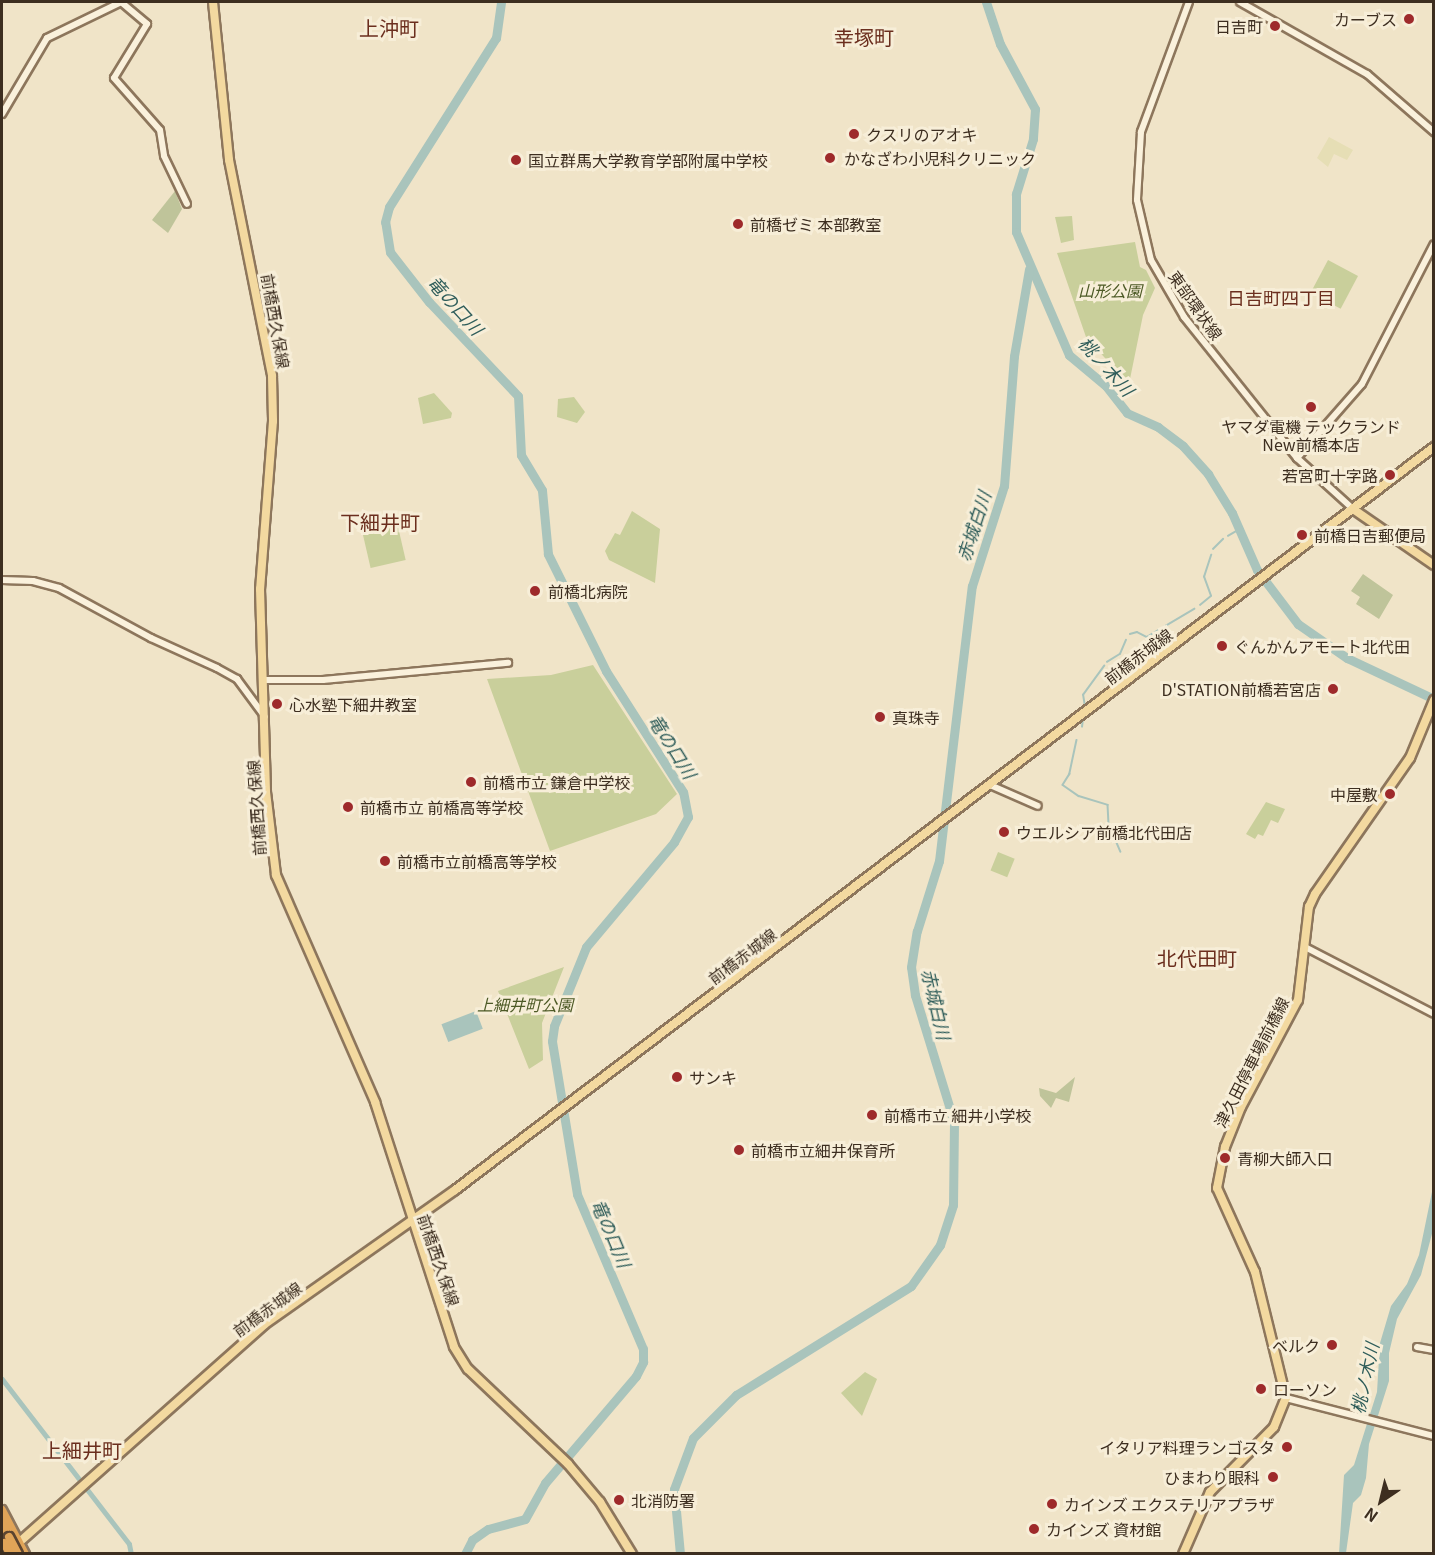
<!DOCTYPE html>
<meta charset="utf-8">
<style>
body{margin:0}
#map{position:relative;width:1435px;height:1555px;overflow:hidden;background:#f0e4c8;font-family:Georgia,"Noto Sans JP",serif}
div>[style]{position:absolute}
[style*='--x']{left:calc(var(--x)*1px);top:calc(var(--y)*1px);width:calc(var(--w)*1px);rotate:calc(var(--a)*1deg)}
.farmland>*{inset:0;background:#e6deb5}
.green>*{inset:0;background:#c9cf9b;transform-origin:0 0}
.cemetery>*{inset:0;background:#bfc49a}
.water>*{inset:0;background:#a9c4bc;transform-origin:0 0}
.stream>*{height:1.5px;margin:-0.75px;padding:0 0.75px;transform-origin:0.75px;border-radius:0.75px;background:#a9c4bc}
.canal>*{height:5px;margin:-2.5px;padding:0 2.5px;transform-origin:2.5px;border-radius:2.5px;background:#a9c4bc}
.river>*{height:9px;margin:-4.5px;padding:0 4.5px;transform-origin:4.5px;border-radius:4.5px;background:#a9c4bc}
.roads{filter:drop-shadow(2px 0 #8d765c) drop-shadow(-2px 0 #8d765c) drop-shadow(0 2px #8d765c) drop-shadow(0 -2px #8d765c)}
.minor>*{height:6px;margin:-3px;padding:0 3px;transform-origin:3px;border-radius:3px;background:#faf1dc}
.major>*{height:8px;margin:-4px;padding:0 4px;transform-origin:4px;border-radius:4px;background:#f3d9a0}
.highway>*{height:8px;margin:-4px;padding:0 4px;transform-origin:4px;border-radius:4px;background:#e0a458}
.bridges{filter:drop-shadow(2px 0 #5b4430) drop-shadow(-2px 0 #5b4430) drop-shadow(0 2px #5b4430) drop-shadow(0 -2px #5b4430)}
.highway-bridge>*{height:8px;margin:-4px;padding:0 4px;transform-origin:4px;border-radius:4px;background:#e0a458}
.dots>*{width:16px;height:16px;translate:-50% -50%;box-sizing:border-box;border:3px solid #f7eed8;border-radius:50%}
span{translate:-50% -50%;white-space:nowrap;text-align:center;line-height:1.15;-webkit-text-stroke:6px #f7eed8;paint-order:stroke}
.poi-label{font-size:16px;color:#3d2e20}
.right{translate:-100% -50%;text-align:right}
.left{translate:0 -50%;text-align:left}
.park-label{font-size:16px;color:#4d5a26;font-style:italic}
.street-label{font-size:16px;color:#3d2e20}
.neighbourhood-label{font-size:18px;color:#6b2e1e}
.water-label{font-size:18px;color:#2f5d5a;font-style:italic}
.quarter-label{font-size:20px;color:#6b2e1e}
.frame{position:absolute;inset:0;border:3px solid #3d2e20;pointer-events:none}
.north{position:absolute;left:1351px;top:1471px;width:60px;height:60px;-webkit-text-stroke:4px #f7eed8;paint-order:stroke;rotate:215deg;font-size:16px;font-weight:700;line-height:24px;text-align:center;color:#3d2e20}
.north::after{content:'';display:block;margin:auto;width:21px;height:27px;background:#3d2e20;clip-path:polygon(50% 0,100% 100%,50% 72%,0 100%)}
</style>
<div id="map">
<div class="farmland">
<div style="clip-path:polygon(1329px 137px,1353px 150px,1347px 160px,1334px 154px,1328px 167px,1317px 158px)"></div>
</div>
<div class="green">
<div style="clip-path:polygon(1072px 216px,1074px 240px,1061px 243px,1055px 217px)"></div>
<div style="clip-path:polygon(1135px 242px,1140px 267px,1146px 270px,1155px 288px,1143px 315px,1130px 379px,1123px 378px,1086px 337px,1057px 253px)"></div>
<div style="left:1328px;top:260px;width:34px;height:37px;rotate:28deg"></div>
<div style="clip-path:polygon(434px 393px,452px 413px,451px 418px,423px 424px,418px 398px)"></div>
<div style="clip-path:polygon(574px 397px,585px 412px,577px 423px,557px 417px,558px 399px)"></div>
<div style="clip-path:polygon(632px 511px,660px 529px,655px 583px,609px 560px,605px 551px,615px 533px,620px 535px)"></div>
<div style="left:396px;top:518px;width:43px;height:36px;rotate:77deg"></div>
<div style="clip-path:polygon(593px 665px,677px 794px,656px 814px,550px 851px,487px 679px,551px 675px)"></div>
<div style="clip-path:polygon(1266px 802px,1285px 809px,1278px 823px,1271px 820px,1263px 836px,1258px 834px,1255px 839px,1246px 834px)"></div>
<div style="left:998px;top:852px;width:18px;height:20px;rotate:22deg"></div>
<div style="clip-path:polygon(564px 967px,542px 1023px,543px 1060px,529px 1069px,498px 991px)"></div>
<div style="clip-path:polygon(865px 1372px,877px 1379px,862px 1416px,841px 1393px)"></div>
</div>
<div class="cemetery">
<div style="clip-path:polygon(175px 191px,182px 209px,168px 233px,152px 220px)"></div>
<div style="clip-path:polygon(1363px 574px,1393px 595px,1379px 619px,1356px 604px,1360px 597px,1351px 591px)"></div>
<div style="clip-path:polygon(1075px 1077px,1069px 1102px,1056px 1098px,1051px 1108px,1040px 1096px,1039px 1088px,1056px 1093px)"></div>
</div>
<div class="water">
<div style="left:476px;top:1011px;width:19px;height:37px;rotate:69deg"></div>
<div style="clip-path:polygon(1433px 1187px,1433px 1230px,1421px 1275px,1397px 1319px,1389px 1353px,1389px 1381px,1369px 1444px,1366px 1478px,1361px 1495px,1353px 1503px,1346px 1553px,1339px 1554px,1344px 1475px,1354px 1465px,1377px 1392px,1380px 1343px,1391px 1306px,1407px 1284px,1419px 1255px)"></div>
</div>
<div class="stream">
<div style="--x:1228;--y:536;--w:12;--a:-31"></div>
<div style="--x:1213;--y:549;--w:14;--a:-45"></div>
<div style="--x:1200;--y:605;--w:14;--a:-39"></div>
<div style="--x:1211;--y:596;--w:20;--a:-110"></div>
<div style="--x:1204;--y:577;--w:23;--a:-72"></div>
<div style="--x:1130;--y:634;--w:7;--a:-16"></div>
<div style="--x:1137;--y:632;--w:11;--a:27"></div>
<div style="--x:1147;--y:637;--w:55;--a:-30.8"></div>
<div style="--x:1107;--y:662;--w:15;--a:-32"></div>
<div style="--x:1120;--y:654;--w:15;--a:-67"></div>
<div style="--x:1085;--y:707;--w:12;--a:-99"></div>
<div style="--x:1083;--y:695;--w:36;--a:-54"></div>
<div style="--x:1082;--y:727;--w:8;--a:-83"></div>
<div style="--x:1077;--y:740;--w:35;--a:102"></div>
<div style="--x:1070;--y:774;--w:13;--a:122"></div>
<div style="--x:1063;--y:785;--w:19;--a:35"></div>
<div style="--x:1079;--y:796;--w:30;--a:17"></div>
<div style="--x:1108;--y:805;--w:19;--a:87"></div>
<div style="--x:1109;--y:824;--w:30;--a:67"></div>
</div>
<div class="canal">
<div style="--x:2;--y:1379;--w:208;--a:52.4"></div>
<div style="--x:129;--y:1544;--w:10;--a:79"></div>
</div>
<div class="river">
<div style="--x:986;--y:2;--w:44;--a:71.6"></div>
<div style="--x:1000;--y:44;--w:74;--a:61.7"></div>
<div style="--x:1035;--y:109;--w:30;--a:94"></div>
<div style="--x:1033;--y:139;--w:58;--a:107.2"></div>
<div style="--x:1016;--y:194;--w:38;--a:90"></div>
<div style="--x:1016;--y:232;--w:134;--a:66.7"></div>
<div style="--x:1069;--y:355;--w:48;--a:40"></div>
<div style="--x:1106;--y:386;--w:34;--a:52"></div>
<div style="--x:1127;--y:413;--w:34;--a:24"></div>
<div style="--x:1158;--y:427;--w:31;--a:37"></div>
<div style="--x:1183;--y:446;--w:38;--a:48"></div>
<div style="--x:1208;--y:474;--w:46;--a:58.4"></div>
<div style="--x:1232;--y:513;--w:62;--a:66.3"></div>
<div style="--x:1257;--y:570;--w:68;--a:52.8"></div>
<div style="--x:1298;--y:624;--w:60;--a:34.8"></div>
<div style="--x:1347;--y:658;--w:96;--a:25.2"></div>
<div style="--x:465;--y:1554;--w:16;--a:-63"></div>
<div style="--x:472;--y:1540;--w:19;--a:-35"></div>
<div style="--x:488;--y:1529;--w:38;--a:-15"></div>
<div style="--x:525;--y:1519;--w:41;--a:-60.9"></div>
<div style="--x:545;--y:1483;--w:140;--a:-49.6"></div>
<div style="--x:636;--y:1376;--w:16;--a:-63"></div>
<div style="--x:643;--y:1362;--w:13;--a:-90"></div>
<div style="--x:643;--y:1349;--w:168;--a:-113.1"></div>
<div style="--x:577;--y:1194;--w:155;--a:-99.3"></div>
<div style="--x:552;--y:1041;--w:15;--a:-82"></div>
<div style="--x:554;--y:1026;--w:85;--a:-67.9"></div>
<div style="--x:586;--y:947;--w:137;--a:-50"></div>
<div style="--x:674;--y:842;--w:29;--a:-61"></div>
<div style="--x:688;--y:817;--w:25;--a:-101"></div>
<div style="--x:683;--y:792;--w:143;--a:-122.5"></div>
<div style="--x:606;--y:671;--w:131;--a:-116.4"></div>
<div style="--x:548;--y:554;--w:64;--a:-95.4"></div>
<div style="--x:542;--y:490;--w:41;--a:-121"></div>
<div style="--x:521;--y:455;--w:59;--a:-92.9"></div>
<div style="--x:518;--y:396;--w:129;--a:-133.4"></div>
<div style="--x:429;--y:302;--w:63;--a:-128"></div>
<div style="--x:390;--y:252;--w:30;--a:-99"></div>
<div style="--x:385;--y:222;--w:16;--a:-75"></div>
<div style="--x:389;--y:207;--w:200;--a:-57.7"></div>
<div style="--x:496;--y:38;--w:36;--a:-82"></div>
<div style="--x:680;--y:1554;--w:65;--a:-95.3"></div>
<div style="--x:674;--y:1489;--w:54;--a:-69.6"></div>
<div style="--x:693;--y:1438;--w:61;--a:-45"></div>
<div style="--x:736;--y:1395;--w:206;--a:-31.9"></div>
<div style="--x:911;--y:1286;--w:50;--a:-54.7"></div>
<div style="--x:940;--y:1245;--w:42;--a:-72"></div>
<div style="--x:953;--y:1205;--w:83;--a:-89.3"></div>
<div style="--x:954;--y:1122;--w:133;--a:-107.1"></div>
<div style="--x:915;--y:995;--w:28;--a:-98"></div>
<div style="--x:911;--y:967;--w:36;--a:-81"></div>
<div style="--x:917;--y:931;--w:73;--a:-72.6"></div>
<div style="--x:939;--y:861;--w:277;--a:-83.2"></div>
<div style="--x:972;--y:586;--w:105;--a:-72.3"></div>
<div style="--x:1004;--y:486;--w:130;--a:-85.6"></div>
<div style="--x:1014;--y:356;--w:88;--a:-80.2"></div>
</div>
<div class="roads">
<div class="minor">
<div style="--x:121;--y:2;--w:34;--a:40"></div>
<div style="--x:147;--y:24;--w:63;--a:121.4"></div>
<div style="--x:114;--y:78;--w:69;--a:48.5"></div>
<div style="--x:160;--y:130;--w:26;--a:81"></div>
<div style="--x:164;--y:156;--w:53;--a:64.4"></div>
<div style="--x:1189;--y:2;--w:139;--a:110.3"></div>
<div style="--x:1141;--y:132;--w:68;--a:93.4"></div>
<div style="--x:1137;--y:200;--w:62;--a:76.9"></div>
<div style="--x:1151;--y:260;--w:66;--a:59.9"></div>
<div style="--x:1184;--y:317;--w:181;--a:51.3"></div>
<div style="--x:1297;--y:458;--w:76;--a:42.3"></div>
<div style="--x:1240;--y:2;--w:146;--a:29.6"></div>
<div style="--x:1367;--y:74;--w:89;--a:40.9"></div>
<div style="--x:2;--y:114;--w:88;--a:-59.4"></div>
<div style="--x:47;--y:38;--w:82;--a:-25.9"></div>
<div style="--x:1297;--y:458;--w:98;--a:-48.7"></div>
<div style="--x:1362;--y:384;--w:157;--a:-62.8"></div>
<div style="--x:2;--y:580;--w:31;--a:2"></div>
<div style="--x:33;--y:581;--w:27;--a:15"></div>
<div style="--x:59;--y:588;--w:105;--a:28.5"></div>
<div style="--x:151;--y:638;--w:72;--a:24.4"></div>
<div style="--x:217;--y:668;--w:23;--a:29"></div>
<div style="--x:237;--y:679;--w:47;--a:53.6"></div>
<div style="--x:263;--y:680;--w:60;--a:0"></div>
<div style="--x:323;--y:680;--w:186;--a:-5.3"></div>
<div style="--x:990;--y:785;--w:52;--a:23.6"></div>
<div style="--x:1305;--y:947;--w:145;--a:27.4"></div>
<div style="--x:1417;--y:1347;--w:17;--a:10"></div>
<div style="--x:1286;--y:1398;--w:153;--a:14.4"></div>
</div>
<div class="major">
<div style="--x:213;--y:2;--w:159;--a:84.2"></div>
<div style="--x:229;--y:160;--w:220;--a:78.7"></div>
<div style="--x:272;--y:376;--w:45;--a:88.7"></div>
<div style="--x:273;--y:421;--w:169;--a:94.4"></div>
<div style="--x:260;--y:589;--w:203;--a:88.3"></div>
<div style="--x:266;--y:792;--w:84;--a:83.1"></div>
<div style="--x:276;--y:875;--w:248;--a:66.4"></div>
<div style="--x:375;--y:1102;--w:257;--a:72.1"></div>
<div style="--x:454;--y:1347;--w:26;--a:58"></div>
<div style="--x:468;--y:1369;--w:138;--a:43.5"></div>
<div style="--x:568;--y:1464;--w:50;--a:49.9"></div>
<div style="--x:600;--y:1502;--w:61;--a:58.4"></div>
<div style="--x:1353;--y:509;--w:98;--a:34.7"></div>
<div style="--x:15;--y:1546;--w:334;--a:-41.6"></div>
<div style="--x:265;--y:1324;--w:232;--a:-35.2"></div>
<div style="--x:455;--y:1190;--w:1229;--a:-37.2"></div>
<div style="--x:1183;--y:1554;--w:68;--a:-66.5"></div>
<div style="--x:1210;--y:1492;--w:91;--a:-45.4"></div>
<div style="--x:1274;--y:1427;--w:31;--a:-68"></div>
<div style="--x:1286;--y:1398;--w:130;--a:-103.8"></div>
<div style="--x:1255;--y:1272;--w:92;--a:-114.3"></div>
<div style="--x:1217;--y:1188;--w:42;--a:-79"></div>
<div style="--x:1225;--y:1147;--w:43;--a:-68.2"></div>
<div style="--x:1241;--y:1107;--w:121;--a:-62"></div>
<div style="--x:1298;--y:1000;--w:94;--a:-83.3"></div>
<div style="--x:1309;--y:907;--w:14;--a:-65"></div>
<div style="--x:1315;--y:894;--w:166;--a:-55.1"></div>
<div style="--x:1410;--y:758;--w:63;--a:-67.5"></div>
</div>
<div class="highway">
<div style="--x:2;--y:1510;--w:50;--a:62.4"></div>
<div style="--x:2;--y:1524;--w:15;--a:62"></div>
</div>
</div>
<div class="bridges">
<div class="highway-bridge">
<div style="--x:9;--y:1537;--w:19;--a:62"></div>
<div style="--x:4;--y:1543;--w:13;--a:61"></div>
</div>
</div>
<div class="dots">
<div style="left:1409px;top:19px;background:#9e2a2b"></div>
<div style="left:1275px;top:26px;background:#9e2a2b"></div>
<div style="left:854px;top:134px;background:#9e2a2b"></div>
<div style="left:830px;top:158px;background:#9e2a2b"></div>
<div style="left:516px;top:160px;background:#9e2a2b"></div>
<div style="left:738px;top:224px;background:#9e2a2b"></div>
<div style="left:1311px;top:407px;background:#9e2a2b"></div>
<div style="left:1390px;top:475px;background:#9e2a2b"></div>
<div style="left:1302px;top:535px;background:#9e2a2b"></div>
<div style="left:535px;top:591px;background:#9e2a2b"></div>
<div style="left:1222px;top:646px;background:#9e2a2b"></div>
<div style="left:1333px;top:689px;background:#9e2a2b"></div>
<div style="left:277px;top:704px;background:#9e2a2b"></div>
<div style="left:880px;top:717px;background:#9e2a2b"></div>
<div style="left:471px;top:782px;background:#9e2a2b"></div>
<div style="left:1390px;top:794px;background:#9e2a2b"></div>
<div style="left:348px;top:807px;background:#9e2a2b"></div>
<div style="left:1004px;top:832px;background:#9e2a2b"></div>
<div style="left:385px;top:861px;background:#9e2a2b"></div>
<div style="left:677px;top:1077px;background:#9e2a2b"></div>
<div style="left:872px;top:1115px;background:#9e2a2b"></div>
<div style="left:739px;top:1150px;background:#9e2a2b"></div>
<div style="left:1225px;top:1158px;background:#9e2a2b"></div>
<div style="left:1332px;top:1345px;background:#9e2a2b"></div>
<div style="left:1261px;top:1389px;background:#9e2a2b"></div>
<div style="left:1287px;top:1447px;background:#9e2a2b"></div>
<div style="left:1273px;top:1477px;background:#9e2a2b"></div>
<div style="left:619px;top:1500px;background:#9e2a2b"></div>
<div style="left:1052px;top:1504px;background:#9e2a2b"></div>
<div style="left:1034px;top:1529px;background:#9e2a2b"></div>
</div>
<div class="poi-label">
<span class="right" style="left:1397px;top:19px">カーブス</span>
<span class="right" style="left:1263px;top:26px">日吉町</span>
<span class="left" style="left:866px;top:134px">クスリのアオキ</span>
<span class="left" style="left:844px;top:158px">かなざわ小児科クリニック</span>
<span class="left" style="left:528px;top:160px">国立群馬大学教育学部附属中学校</span>
<span class="left" style="left:750px;top:224px">前橋ゼミ 本部教室</span>
<span style="left:1311px;top:435px">ヤマダ電機 テックランド<br>New前橋本店</span>
<span class="right" style="left:1378px;top:475px">若宮町十字路</span>
<span class="left" style="left:1314px;top:535px">前橋日吉郵便局</span>
<span class="left" style="left:548px;top:591px">前橋北病院</span>
<span class="left" style="left:1234px;top:646px">ぐんかんアモート北代田</span>
<span class="right" style="left:1321px;top:689px">D'STATION前橋若宮店</span>
<span class="left" style="left:289px;top:704px">心水塾下細井教室</span>
<span class="left" style="left:892px;top:717px">真珠寺</span>
<span class="left" style="left:483px;top:782px">前橋市立 鎌倉中学校</span>
<span class="right" style="left:1378px;top:794px">中屋敷</span>
<span class="left" style="left:360px;top:807px">前橋市立 前橋高等学校</span>
<span class="left" style="left:1016px;top:832px">ウエルシア前橋北代田店</span>
<span class="left" style="left:397px;top:861px">前橋市立前橋高等学校</span>
<span class="left" style="left:689px;top:1077px">サンキ</span>
<span class="left" style="left:884px;top:1115px">前橋市立 細井小学校</span>
<span class="left" style="left:751px;top:1150px">前橋市立細井保育所</span>
<span class="left" style="left:1237px;top:1158px">青柳大師入口</span>
<span class="right" style="left:1320px;top:1345px">ベルク</span>
<span class="left" style="left:1273px;top:1389px">ローソン</span>
<span class="right" style="left:1275px;top:1447px">イタリア料理ランゴスタ</span>
<span class="right" style="left:1260px;top:1477px">ひまわり眼科</span>
<span class="left" style="left:631px;top:1500px">北消防署</span>
<span class="left" style="left:1064px;top:1504px">カインズ エクステリアプラザ</span>
<span class="left" style="left:1046px;top:1529px">カインズ 資材館</span>
</div>
<div class="park-label">
<span style="left:1110px;top:290px">山形公園</span>
<span style="left:525px;top:1004px">上細井町公園</span>
</div>
<div class="street-label">
<span style="left:1196px;top:305px;rotate:55deg">東部環状線</span>
<span style="left:276px;top:321px;rotate:80deg">前橋西久保線</span>
<span style="left:1138px;top:656px;rotate:-37deg">前橋赤城線</span>
<span style="left:256px;top:808px;rotate:-94deg">前橋西久保線</span>
<span style="left:742px;top:956px;rotate:-37deg">前橋赤城線</span>
<span style="left:1251px;top:1062px;rotate:-63deg">津久田停車場前橋線</span>
<span style="left:439px;top:1260px;rotate:71deg">前橋西久保線</span>
<span style="left:267px;top:1309px;rotate:-36deg">前橋赤城線</span>
</div>
<div class="neighbourhood-label">
<span style="left:1281px;top:297px">日吉町四丁目</span>
</div>
<div class="water-label">
<span style="left:456px;top:305px;rotate:48deg">竜の口川</span>
<span style="left:1107px;top:366px;rotate:48deg">桃ノ木川</span>
<span style="left:973px;top:526px;rotate:-72deg">赤城白川</span>
<span style="left:673px;top:746px;rotate:58deg">竜の口川</span>
<span style="left:937px;top:1004px;rotate:77deg">赤城白川</span>
<span style="left:612px;top:1233px;rotate:67deg">竜の口川</span>
<span style="left:1364px;top:1378px;rotate:-78deg">桃ノ木川</span>
</div>
<div class="quarter-label">
<span style="left:389px;top:27px">上沖町</span>
<span style="left:864px;top:36px">幸塚町</span>
<span style="left:380px;top:521px">下細井町</span>
<span style="left:1197px;top:957px">北代田町</span>
<span style="left:82px;top:1449px">上細井町</span>
</div>
<div class="frame"></div>
<div class="north">N</div>
</div>
